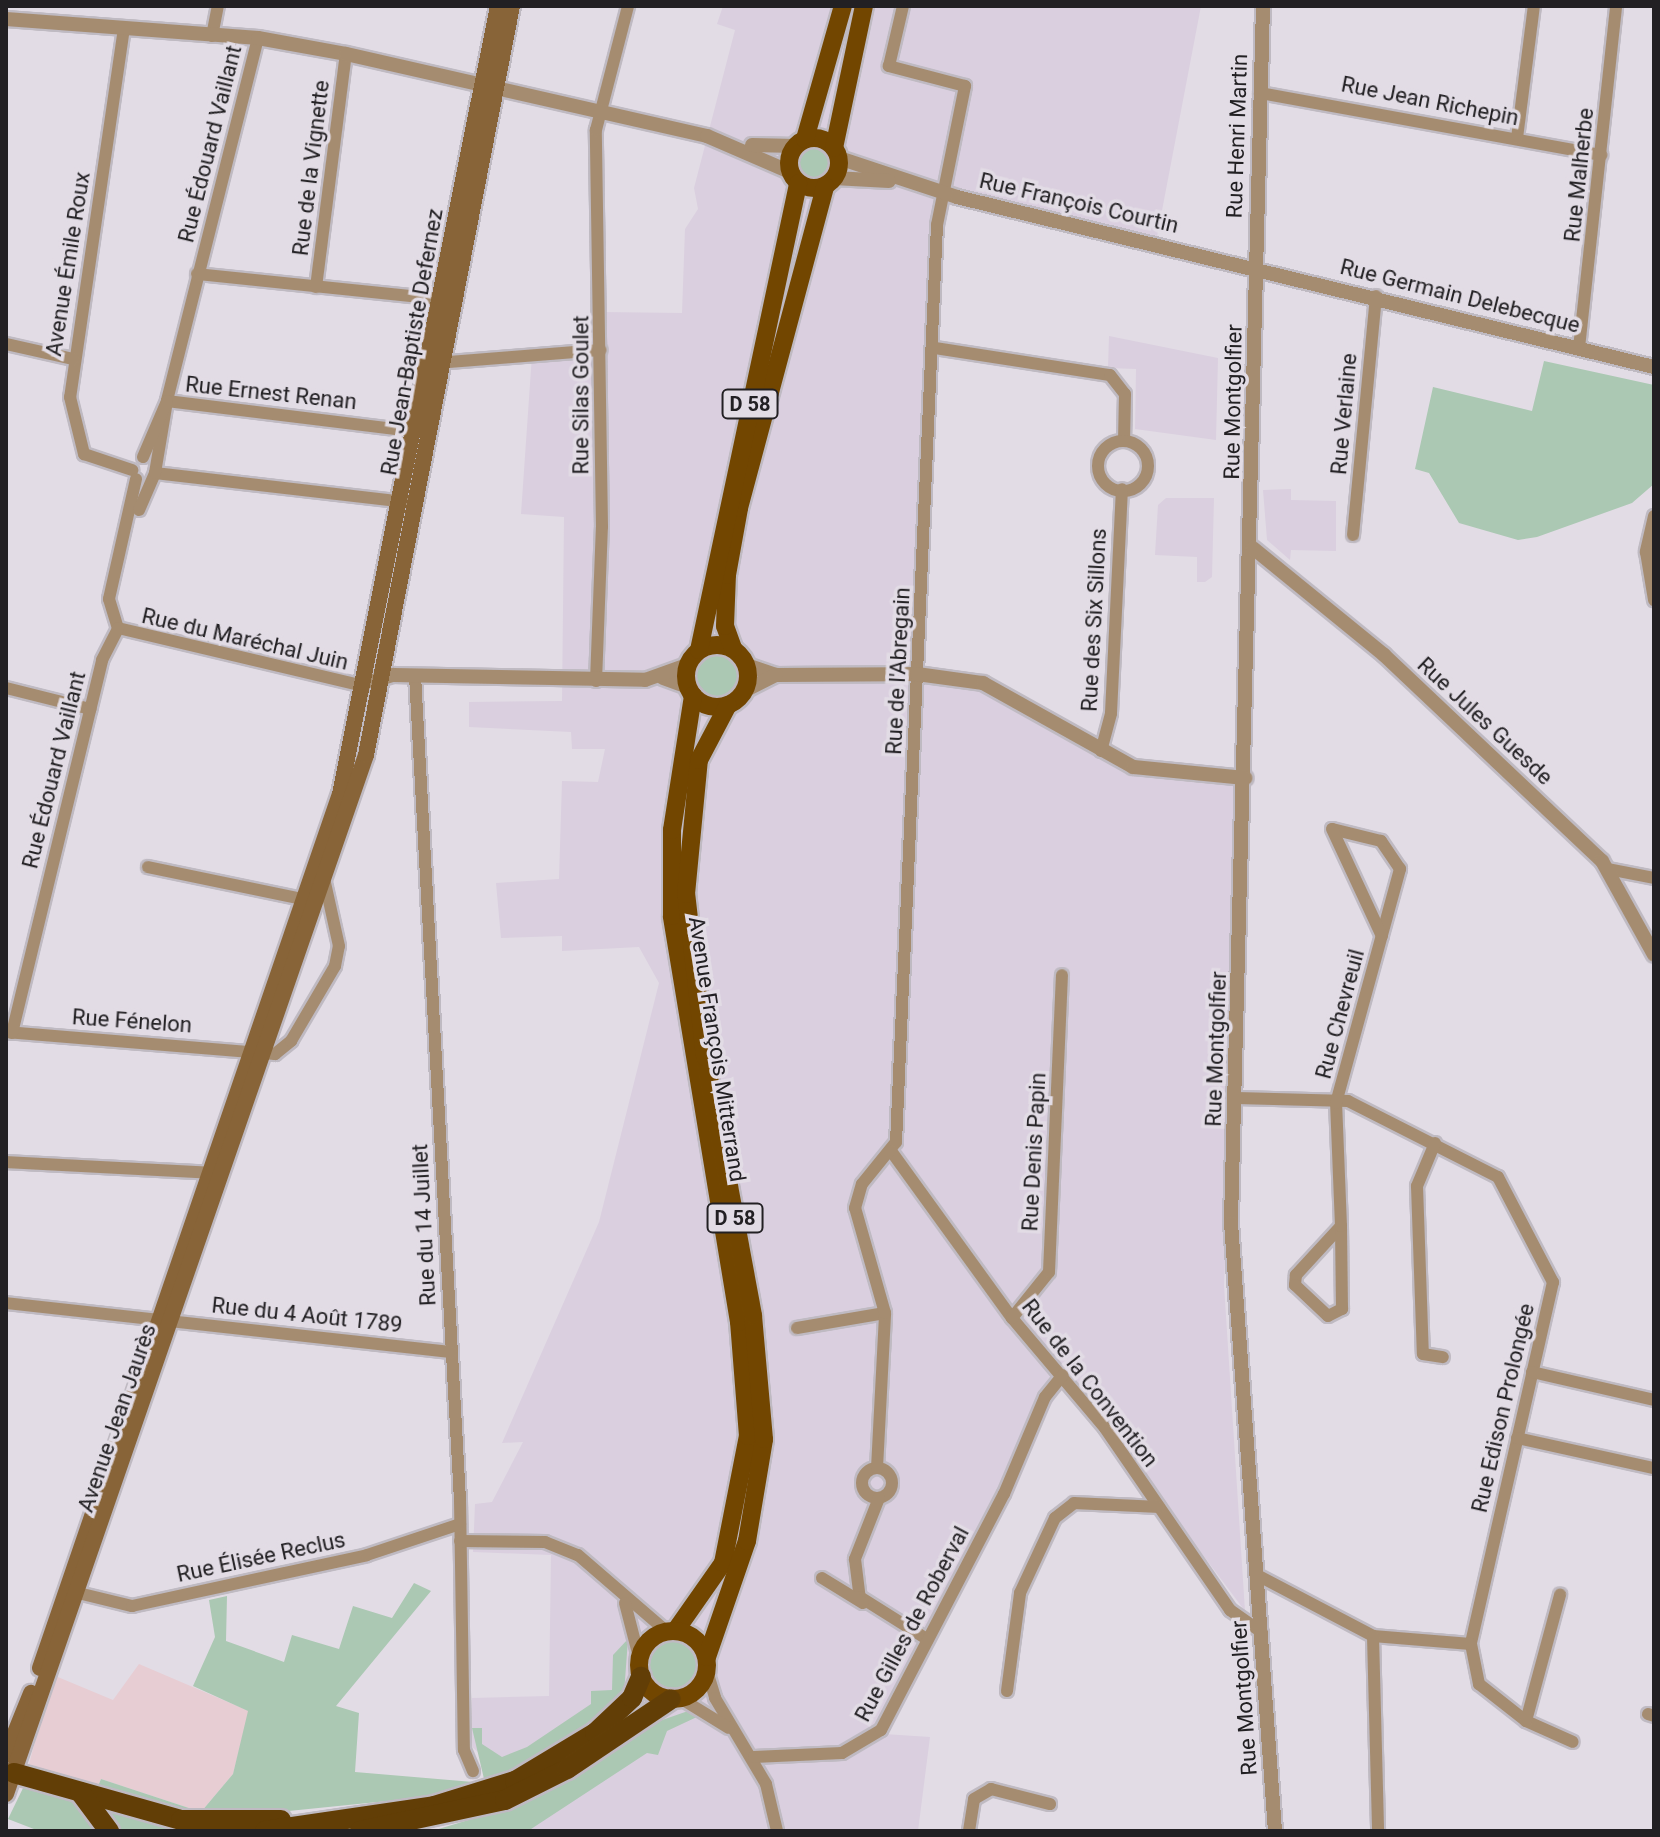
<!DOCTYPE html>
<meta charset="utf-8">
<style>
body{margin:0}
#map{position:relative;width:1660px;height:1837px;overflow:hidden;background:#e2dce5;font-family:Roboto,sans-serif}
div>[style]{position:absolute}
[style*='--x']{left:calc(var(--x)*1px);top:calc(var(--y)*1px);width:calc(var(--w)*1px);rotate:calc(var(--a)*1deg)}
.built>*{inset:0;background:#dacfdf}
.industrial>*{inset:0;background:#e7cdd3}
.green>*{inset:0;background:#abc8b3}
.round{border-radius:50%}
.roads{filter:drop-shadow(2px 0 #bfbac2) drop-shadow(-2px 0 #bfbac2) drop-shadow(0 2px #bfbac2) drop-shadow(0 -2px #bfbac2)}
.minor>*{height:12px;margin:-6px;padding:0 6px;transform-origin:6px;border-radius:6px;background:#a58c70}
.minor>.ring{margin:-6px;padding:0;box-sizing:content-box;background:none;border:12px solid #a58c70;border-radius:50%}
.tertiary>*{height:14px;margin:-7px;padding:0 7px;transform-origin:7px;border-radius:7px;background:#a58c70}
.secondary>*{height:16px;margin:-8px;padding:0 8px;transform-origin:8px;border-radius:8px;background:#886438}
.primary>*{height:18px;margin:-9px;padding:0 9px;transform-origin:9px;border-radius:9px;background:#724600}
.primary>.ring{margin:-9px;padding:0;box-sizing:content-box;background:none;border:18px solid #724600;border-radius:50%}
.trunk>*{height:20px;margin:-10px;padding:0 10px;transform-origin:10px;border-radius:10px;background:#623e06}
span{translate:-50% -50%;white-space:nowrap;text-align:center;line-height:1.15;-webkit-text-stroke:7px #e2dce5;paint-order:stroke}
.shield-label span{padding:2px 6px;background:#e2dce5;border:2px solid;border-radius:6px;-webkit-text-stroke-width:0}
.shield-label{font-size:20px;color:#222023;font-weight:700}
.street-label{font-size:22px;color:#222023}
.frame{position:absolute;inset:0;border:8px solid #222023;pointer-events:none}
</style>
<div id="map">
<div class="built">
<div style="clip-path:polygon(723px 6px,1201px 6px,1156px 242px,941px 193px,917px 674px,983px 683px,1116px 759px,1245px 778px,1224px 1285px,1245px 1611px,1124px 1450px,1063px 1385px,971px 1539px,902px 1678px,884px 1734px,930px 1737px,918px 1831px,459px 1831px,461px 1784px,485px 1783px,485px 1758px,471px 1746px,472px 1698px,549px 1696px,551px 1555px,473px 1552px,475px 1504px,492px 1502px,523px 1442px,502px 1443px,599px 1222px,659px 983px,639px 947px,562px 951px,562px 936px,501px 938px,496px 883px,559px 879px,562px 781px,598px 782px,605px 749px,572px 749px,571px 732px,469px 727px,469px 702px,562px 701px,564px 517px,521px 514px,532px 355px,600px 350px,601px 312px,682px 313px,685px 229px,698px 209px,694px 188px,735px 30px,717px 24px)"></div>
<div style="clip-path:polygon(1109px 336px,1218px 358px,1216px 440px,1135px 429px,1136px 369px,1108px 368px)"></div>
<div style="clip-path:polygon(1291px 489px,1291px 500px,1336px 501px,1336px 551px,1291px 550px,1290px 560px,1267px 540px,1263px 490px)"></div>
<div style="clip-path:polygon(1166px 498px,1214px 498px,1212px 577px,1205px 582px,1197px 582px,1197px 557px,1155px 555px,1158px 505px)"></div>
</div>
<div class="industrial">
<div style="clip-path:polygon(139px 1664px,249px 1711px,233px 1774px,201px 1812px,101px 1779px,96px 1791px,29px 1764px,53px 1675px,113px 1700px)"></div>
</div>
<div class="green">
<div class="round" style="left:796px;top:145px;width:36px;height:36px"></div>
<div style="clip-path:polygon(1544px 361px,1654px 385px,1654px 484px,1632px 503px,1537px 537px,1518px 540px,1459px 523px,1429px 473px,1415px 469px,1433px 387px,1532px 411px)"></div>
<div class="round" style="left:692px;top:654px;width:46px;height:46px"></div>
<div style="clip-path:polygon(414px 1583px,431px 1591px,336px 1706px,359px 1713px,355px 1772px,485px 1783px,472px 1728px,482px 1728px,482px 1744px,502px 1757px,527px 1747px,591px 1704px,591px 1691px,612px 1690px,613px 1655px,628px 1639px,624px 1694px,542px 1759px,485px 1783px,437px 1796px,218px 1818px,96px 1791px,101px 1779px,201px 1812px,233px 1774px,248px 1711px,193px 1686px,215px 1637px,209px 1600px,227px 1596px,226px 1641px,284px 1662px,292px 1635px,339px 1649px,353px 1606px,392px 1618px)"></div>
<div class="round" style="left:650px;top:1640px;width:50px;height:50px"></div>
<div style="clip-path:polygon(688px 1711px,699px 1716px,667px 1731px,658px 1755px,647px 1753px,528px 1831px,432px 1831px,505px 1809px,645px 1726px)"></div>
<div style="clip-path:polygon(25px 1784px,76px 1797px,104px 1831px,39px 1831px,8px 1819px)"></div>
<div style="clip-path:polygon(112px 1807px,151px 1820px,196px 1831px,116px 1831px,107px 1817px)"></div>
</div>
<div class="roads">
<div class="minor">
<div style="--x:124;--y:28;--w:373;--a:98.3"></div>
<div style="--x:70;--y:397;--w:59;--a:76.2"></div>
<div style="--x:84;--y:454;--w:51;--a:18.4"></div>
<div style="--x:212;--y:36;--w:31;--a:-79"></div>
<div style="--x:258;--y:38;--w:374;--a:104.1"></div>
<div style="--x:167;--y:401;--w:253;--a:7"></div>
<div style="--x:1260;--y:93;--w:347;--a:10.3"></div>
<div style="--x:1517;--y:138;--w:133;--a:-82.7"></div>
<div style="--x:197;--y:274;--w:245;--a:5.9"></div>
<div style="--x:316;--y:287;--w:235;--a:-82.7"></div>
<div style="--x:6;--y:344;--w:69;--a:12.6"></div>
<div style="--x:935;--y:348;--w:177;--a:8.8"></div>
<div style="--x:1110;--y:375;--w:24;--a:52"></div>
<div style="--x:1125;--y:394;--w:46;--a:91.2"></div>
<div style="--x:1579;--y:348;--w:344;--a:-83.8"></div>
<div style="--x:436;--y:363;--w:165;--a:-4.5"></div>
<div class="ring" style="left:1098px;top:441px;width:38px;height:38px"></div>
<div style="--x:155;--y:473;--w:251;--a:6.6"></div>
<div style="--x:136;--y:479;--w:123;--a:102.7"></div>
<div style="--x:109;--y:599;--w:30;--a:73"></div>
<div style="--x:118;--y:628;--w:253;--a:13.3"></div>
<div style="--x:139;--y:510;--w:40;--a:-66.6"></div>
<div style="--x:155;--y:473;--w:73;--a:-80.5"></div>
<div style="--x:167;--y:401;--w:61;--a:113.2"></div>
<div style="--x:1654;--y:516;--w:37;--a:103"></div>
<div style="--x:1646;--y:552;--w:49;--a:80.5"></div>
<div style="--x:1353;--y:535;--w:240;--a:-84.5"></div>
<div style="--x:415;--y:675;--w:827;--a:86.88"></div>
<div style="--x:460;--y:1501;--w:249;--a:89.1"></div>
<div style="--x:464;--y:1750;--w:23;--a:67"></div>
<div style="--x:596;--y:681;--w:154;--a:-87.8"></div>
<div style="--x:602;--y:527;--w:397;--a:-90.9"></div>
<div style="--x:596;--y:130;--w:128;--a:-75.5"></div>
<div style="--x:6;--y:688;--w:87;--a:14"></div>
<div style="--x:1101;--y:751;--w:39;--a:-75"></div>
<div style="--x:1111;--y:713;--w:224;--a:-87.2"></div>
<div style="--x:148;--y:867;--w:162;--a:11.7"></div>
<div style="--x:1608;--y:869;--w:47;--a:11.1"></div>
<div style="--x:6;--y:1032;--w:270;--a:4.7"></div>
<div style="--x:275;--y:1054;--w:21;--a:-39"></div>
<div style="--x:291;--y:1041;--w:87;--a:-59.6"></div>
<div style="--x:335;--y:966;--w:20;--a:-79"></div>
<div style="--x:339;--y:946;--w:65;--a:-102.5"></div>
<div style="--x:12;--y:1033;--w:384;--a:-76.4"></div>
<div style="--x:102;--y:660;--w:36;--a:-63"></div>
<div style="--x:1237;--y:1098;--w:111;--a:1.5"></div>
<div style="--x:1348;--y:1101;--w:168;--a:26.9"></div>
<div style="--x:1498;--y:1177;--w:119;--a:62.4"></div>
<div style="--x:1553;--y:1282;--w:371;--a:102.8"></div>
<div style="--x:1471;--y:1644;--w:41;--a:78.7"></div>
<div style="--x:1479;--y:1684;--w:60;--a:38.2"></div>
<div style="--x:1526;--y:1721;--w:51;--a:24.1"></div>
<div style="--x:1435;--y:1143;--w:47;--a:112.7"></div>
<div style="--x:1417;--y:1186;--w:168;--a:88"></div>
<div style="--x:1423;--y:1354;--w:20;--a:9"></div>
<div style="--x:891;--y:1151;--w:206;--a:54.1"></div>
<div style="--x:1012;--y:1318;--w:144;--a:49.8"></div>
<div style="--x:1105;--y:1428;--w:221;--a:55.5"></div>
<div style="--x:1230;--y:1610;--w:39;--a:35"></div>
<div style="--x:6;--y:1162;--w:208;--a:3"></div>
<div style="--x:1341;--y:1226;--w:67;--a:132.6"></div>
<div style="--x:1296;--y:1275;--w:10;--a:96"></div>
<div style="--x:1295;--y:1285;--w:45;--a:43.2"></div>
<div style="--x:1328;--y:1316;--w:16;--a:-27"></div>
<div style="--x:1342;--y:1309;--w:83;--a:-90.7"></div>
<div style="--x:1341;--y:1226;--w:123;--a:-92.3"></div>
<div style="--x:1336;--y:1103;--w:243;--a:-74.7"></div>
<div style="--x:1400;--y:869;--w:34;--a:-124"></div>
<div style="--x:1381;--y:841;--w:50;--a:-166.2"></div>
<div style="--x:1332;--y:829;--w:118;--a:65"></div>
<div style="--x:6;--y:1303;--w:448;--a:6.3"></div>
<div style="--x:1012;--y:1318;--w:59;--a:-51.2"></div>
<div style="--x:1049;--y:1272;--w:297;--a:-87.5"></div>
<div style="--x:797;--y:1328;--w:89;--a:-9.7"></div>
<div style="--x:1532;--y:1372;--w:125;--a:12.9"></div>
<div style="--x:1517;--y:1438;--w:140;--a:12.4"></div>
<div class="ring" style="left:862px;top:1468px;width:18px;height:18px"></div>
<div style="--x:877;--y:1468;--w:155;--a:-87"></div>
<div style="--x:885;--y:1313;--w:109;--a:-105.9"></div>
<div style="--x:855;--y:1208;--w:25;--a:-74"></div>
<div style="--x:862;--y:1184;--w:54;--a:-51"></div>
<div style="--x:896;--y:1142;--w:918;--a:-87.44"></div>
<div style="--x:937;--y:225;--w:142;--a:-78.6"></div>
<div style="--x:965;--y:86;--w:79;--a:-165.3"></div>
<div style="--x:889;--y:66;--w:62;--a:-76.9"></div>
<div style="--x:879;--y:1498;--w:66;--a:111.5"></div>
<div style="--x:855;--y:1559;--w:38;--a:83"></div>
<div style="--x:860;--y:1597;--w:77;--a:32.2"></div>
<div style="--x:460;--y:1541;--w:85;--a:0.7"></div>
<div style="--x:545;--y:1542;--w:35;--a:22"></div>
<div style="--x:578;--y:1555;--w:116;--a:40.8"></div>
<div style="--x:1257;--y:1575;--w:131;--a:27.7"></div>
<div style="--x:1373;--y:1636;--w:98;--a:4.7"></div>
<div style="--x:822;--y:1578;--w:48;--a:31.4"></div>
<div style="--x:70;--y:1591;--w:64;--a:13.6"></div>
<div style="--x:132;--y:1606;--w:240;--a:-12.2"></div>
<div style="--x:367;--y:1555;--w:98;--a:-18.4"></div>
<div style="--x:625;--y:1603;--w:56;--a:75.5"></div>
<div style="--x:1373;--y:1636;--w:195;--a:88.5"></div>
<div style="--x:707;--y:1671;--w:28;--a:73"></div>
<div style="--x:715;--y:1698;--w:100;--a:59.3"></div>
<div style="--x:766;--y:1784;--w:48;--a:76.8"></div>
<div style="--x:1007;--y:1691;--w:99;--a:-82.4"></div>
<div style="--x:1020;--y:1593;--w:83;--a:-65"></div>
<div style="--x:1055;--y:1518;--w:24;--a:-38"></div>
<div style="--x:1074;--y:1503;--w:85;--a:2.7"></div>
<div style="--x:680;--y:1698;--w:57;--a:31.5"></div>
<div style="--x:1648;--y:1714;--w:6;--a:18"></div>
<div style="--x:1526;--y:1721;--w:131;--a:-74.9"></div>
<div style="--x:754;--y:1757;--w:88;--a:-2.6"></div>
<div style="--x:842;--y:1753;--w:45;--a:-30.5"></div>
<div style="--x:881;--y:1730;--w:266;--a:-62.5"></div>
<div style="--x:1004;--y:1494;--w:105;--a:-67.1"></div>
<div style="--x:1045;--y:1397;--w:28;--a:-51"></div>
<div style="--x:969;--y:1831;--w:32;--a:-81"></div>
<div style="--x:974;--y:1799;--w:20;--a:-30"></div>
<div style="--x:991;--y:1789;--w:61;--a:14.3"></div>
</div>
<div class="tertiary">
<div style="--x:1263;--y:6;--w:1217;--a:91.51"></div>
<div style="--x:1231;--y:1223;--w:610;--a:85.86"></div>
<div style="--x:6;--y:19;--w:253;--a:4.3"></div>
<div style="--x:258;--y:38;--w:89;--a:10.3"></div>
<div style="--x:346;--y:54;--w:370;--a:12.8"></div>
<div style="--x:707;--y:136;--w:90;--a:23.4"></div>
<div style="--x:752;--y:145;--w:43;--a:1.3"></div>
<div style="--x:839;--y:158;--w:124;--a:18.3"></div>
<div style="--x:957;--y:197;--w:717;--a:13.71"></div>
<div style="--x:834;--y:178;--w:55;--a:3.1"></div>
<div style="--x:1253;--y:548;--w:169;--a:39.2"></div>
<div style="--x:1384;--y:655;--w:300;--a:43.4"></div>
<div style="--x:1602;--y:861;--w:107;--a:61"></div>
<div style="--x:747;--y:665;--w:31;--a:19"></div>
<div style="--x:776;--y:675;--w:141;--a:-0.4"></div>
<div style="--x:917;--y:674;--w:67;--a:7.8"></div>
<div style="--x:983;--y:683;--w:172;--a:29.2"></div>
<div style="--x:1133;--y:767;--w:113;--a:5.6"></div>
<div style="--x:663;--y:678;--w:27;--a:20"></div>
<div style="--x:373;--y:681;--w:21;--a:-17"></div>
<div style="--x:393;--y:675;--w:252;--a:1.1"></div>
<div style="--x:645;--y:680;--w:45;--a:-19.7"></div>
<div style="--x:744;--y:691;--w:36;--a:-27"></div>
</div>
<div class="secondary">
<div style="--x:40;--y:1668;--w:924;--a:-71.06"></div>
<div style="--x:340;--y:794;--w:804;--a:-78.66"></div>
<div style="--x:6;--y:1755;--w:67;--a:-68"></div>
<div style="--x:6;--y:1794;--w:1100;--a:-70.89"></div>
<div style="--x:366;--y:755;--w:763;--a:-78.97"></div>
</div>
<div class="primary">
<div class="ring" style="left:789px;top:138px;width:32px;height:32px"></div>
<div style="--x:805;--y:139;--w:138;--a:-74.1"></div>
<div style="--x:834;--y:148;--w:145;--a:-78.1"></div>
<div class="ring" style="left:686px;top:645px;width:44px;height:44px"></div>
<div style="--x:733;--y:648;--w:23;--a:-110"></div>
<div style="--x:725;--y:626;--w:51;--a:-87.8"></div>
<div style="--x:727;--y:575;--w:68;--a:-79.8"></div>
<div style="--x:739;--y:508;--w:333;--a:-75"></div>
<div style="--x:699;--y:650;--w:477;--a:-78"></div>
<div style="--x:676;--y:1630;--w:82;--a:-55"></div>
<div style="--x:723;--y:1563;--w:129;--a:-78.9"></div>
<div style="--x:748;--y:1436;--w:114;--a:-94.5"></div>
<div style="--x:739;--y:1322;--w:411;--a:-99.4"></div>
<div style="--x:672;--y:916;--w:86;--a:-90"></div>
<div style="--x:672;--y:830;--w:136;--a:-81.1"></div>
<div class="ring" style="left:639px;top:1631px;width:50px;height:50px"></div>
<div style="--x:707;--y:1657;--w:123;--a:-71"></div>
<div style="--x:747;--y:1541;--w:103;--a:-80.5"></div>
<div style="--x:764;--y:1439;--w:124;--a:-95.1"></div>
<div style="--x:753;--y:1315;--w:262;--a:-100.5"></div>
<div style="--x:705;--y:1057;--w:164;--a:-96.6"></div>
<div style="--x:686;--y:894;--w:135;--a:-84.5"></div>
<div style="--x:699;--y:760;--w:62;--a:-62.2"></div>
</div>
<div class="trunk">
<div style="--x:14;--y:1773;--w:173;--a:15.7"></div>
<div style="--x:181;--y:1820;--w:100;--a:0"></div>
<div style="--x:80;--y:1792;--w:49;--a:53.4"></div>
<div style="--x:265;--y:1831;--w:171;--a:-8.4"></div>
<div style="--x:434;--y:1806;--w:85;--a:-17.2"></div>
<div style="--x:515;--y:1781;--w:93;--a:-31"></div>
<div style="--x:595;--y:1733;--w:51;--a:-43.4"></div>
<div style="--x:632;--y:1698;--w:23;--a:-67"></div>
<div style="--x:360;--y:1831;--w:148;--a:-12.1"></div>
<div style="--x:505;--y:1800;--w:69;--a:-26.6"></div>
<div style="--x:567;--y:1769;--w:125;--a:-33.9"></div>
</div>
</div>
<div class="shield-label">
<span style="left:750px;top:404px">D 58</span>
<span style="left:735px;top:1218px">D 58</span>
</div>
<div class="street-label">
<span style="left:1430px;top:101px;rotate:11deg">Rue Jean Richepin</span>
<span style="left:1237px;top:136px;rotate:-88deg">Rue Henri Martin</span>
<span style="left:210px;top:144px;rotate:-76deg">Rue Édouard Vaillant</span>
<span style="left:311px;top:168px;rotate:-83deg">Rue de la Vignette</span>
<span style="left:1579px;top:175px;rotate:-84deg">Rue Malherbe</span>
<span style="left:1079px;top:203px;rotate:13deg">Rue François Courtin</span>
<span style="left:68px;top:264px;rotate:-81deg">Avenue Émile Roux</span>
<span style="left:1460px;top:296px;rotate:14deg">Rue Germain Delebecque</span>
<span style="left:412px;top:342px;rotate:-80deg">Rue Jean-Baptiste Defernez</span>
<span style="left:271px;top:393px;rotate:6deg">Rue Ernest Renan</span>
<span style="left:581px;top:395px;rotate:-90deg">Rue Silas Goulet</span>
<span style="left:1233px;top:402px;rotate:-89deg">Rue Montgolfier</span>
<span style="left:1344px;top:414px;rotate:-85deg">Rue Verlaine</span>
<span style="left:1094px;top:620px;rotate:-87deg">Rue des Six Sillons</span>
<span style="left:245px;top:639px;rotate:13deg">Rue du Maréchal Juin</span>
<span style="left:898px;top:671px;rotate:-87deg">Rue de l'Abregain</span>
<span style="left:1485px;top:721px;rotate:43deg">Rue Jules Guesde</span>
<span style="left:54px;top:770px;rotate:-76deg">Rue Édouard Vaillant</span>
<span style="left:1340px;top:1014px;rotate:-75deg">Rue Chevreuil</span>
<span style="left:132px;top:1021px;rotate:4deg">Rue Fénelon</span>
<span style="left:717px;top:1049px;rotate:81deg">Avenue François Mitterrand</span>
<span style="left:1216px;top:1049px;rotate:-88deg">Rue Montgolfier</span>
<span style="left:1034px;top:1152px;rotate:-87deg">Rue Denis Papin</span>
<span style="left:424px;top:1225px;rotate:-93deg">Rue du 14 Juillet</span>
<span style="left:307px;top:1315px;rotate:6deg">Rue du 4 Août 1789</span>
<span style="left:1090px;top:1383px;rotate:52deg">Rue de la Convention</span>
<span style="left:1503px;top:1408px;rotate:-77deg">Rue Edison Prolongée</span>
<span style="left:117px;top:1418px;rotate:-71deg">Avenue Jean Jaurès</span>
<span style="left:261px;top:1557px;rotate:-12deg">Rue Élisée Reclus</span>
<span style="left:912px;top:1624px;rotate:-62deg">Rue Gilles de Roberval</span>
<span style="left:1244px;top:1698px;rotate:-94deg">Rue Montgolfier</span>
</div>
<div class="frame"></div>
</div>
